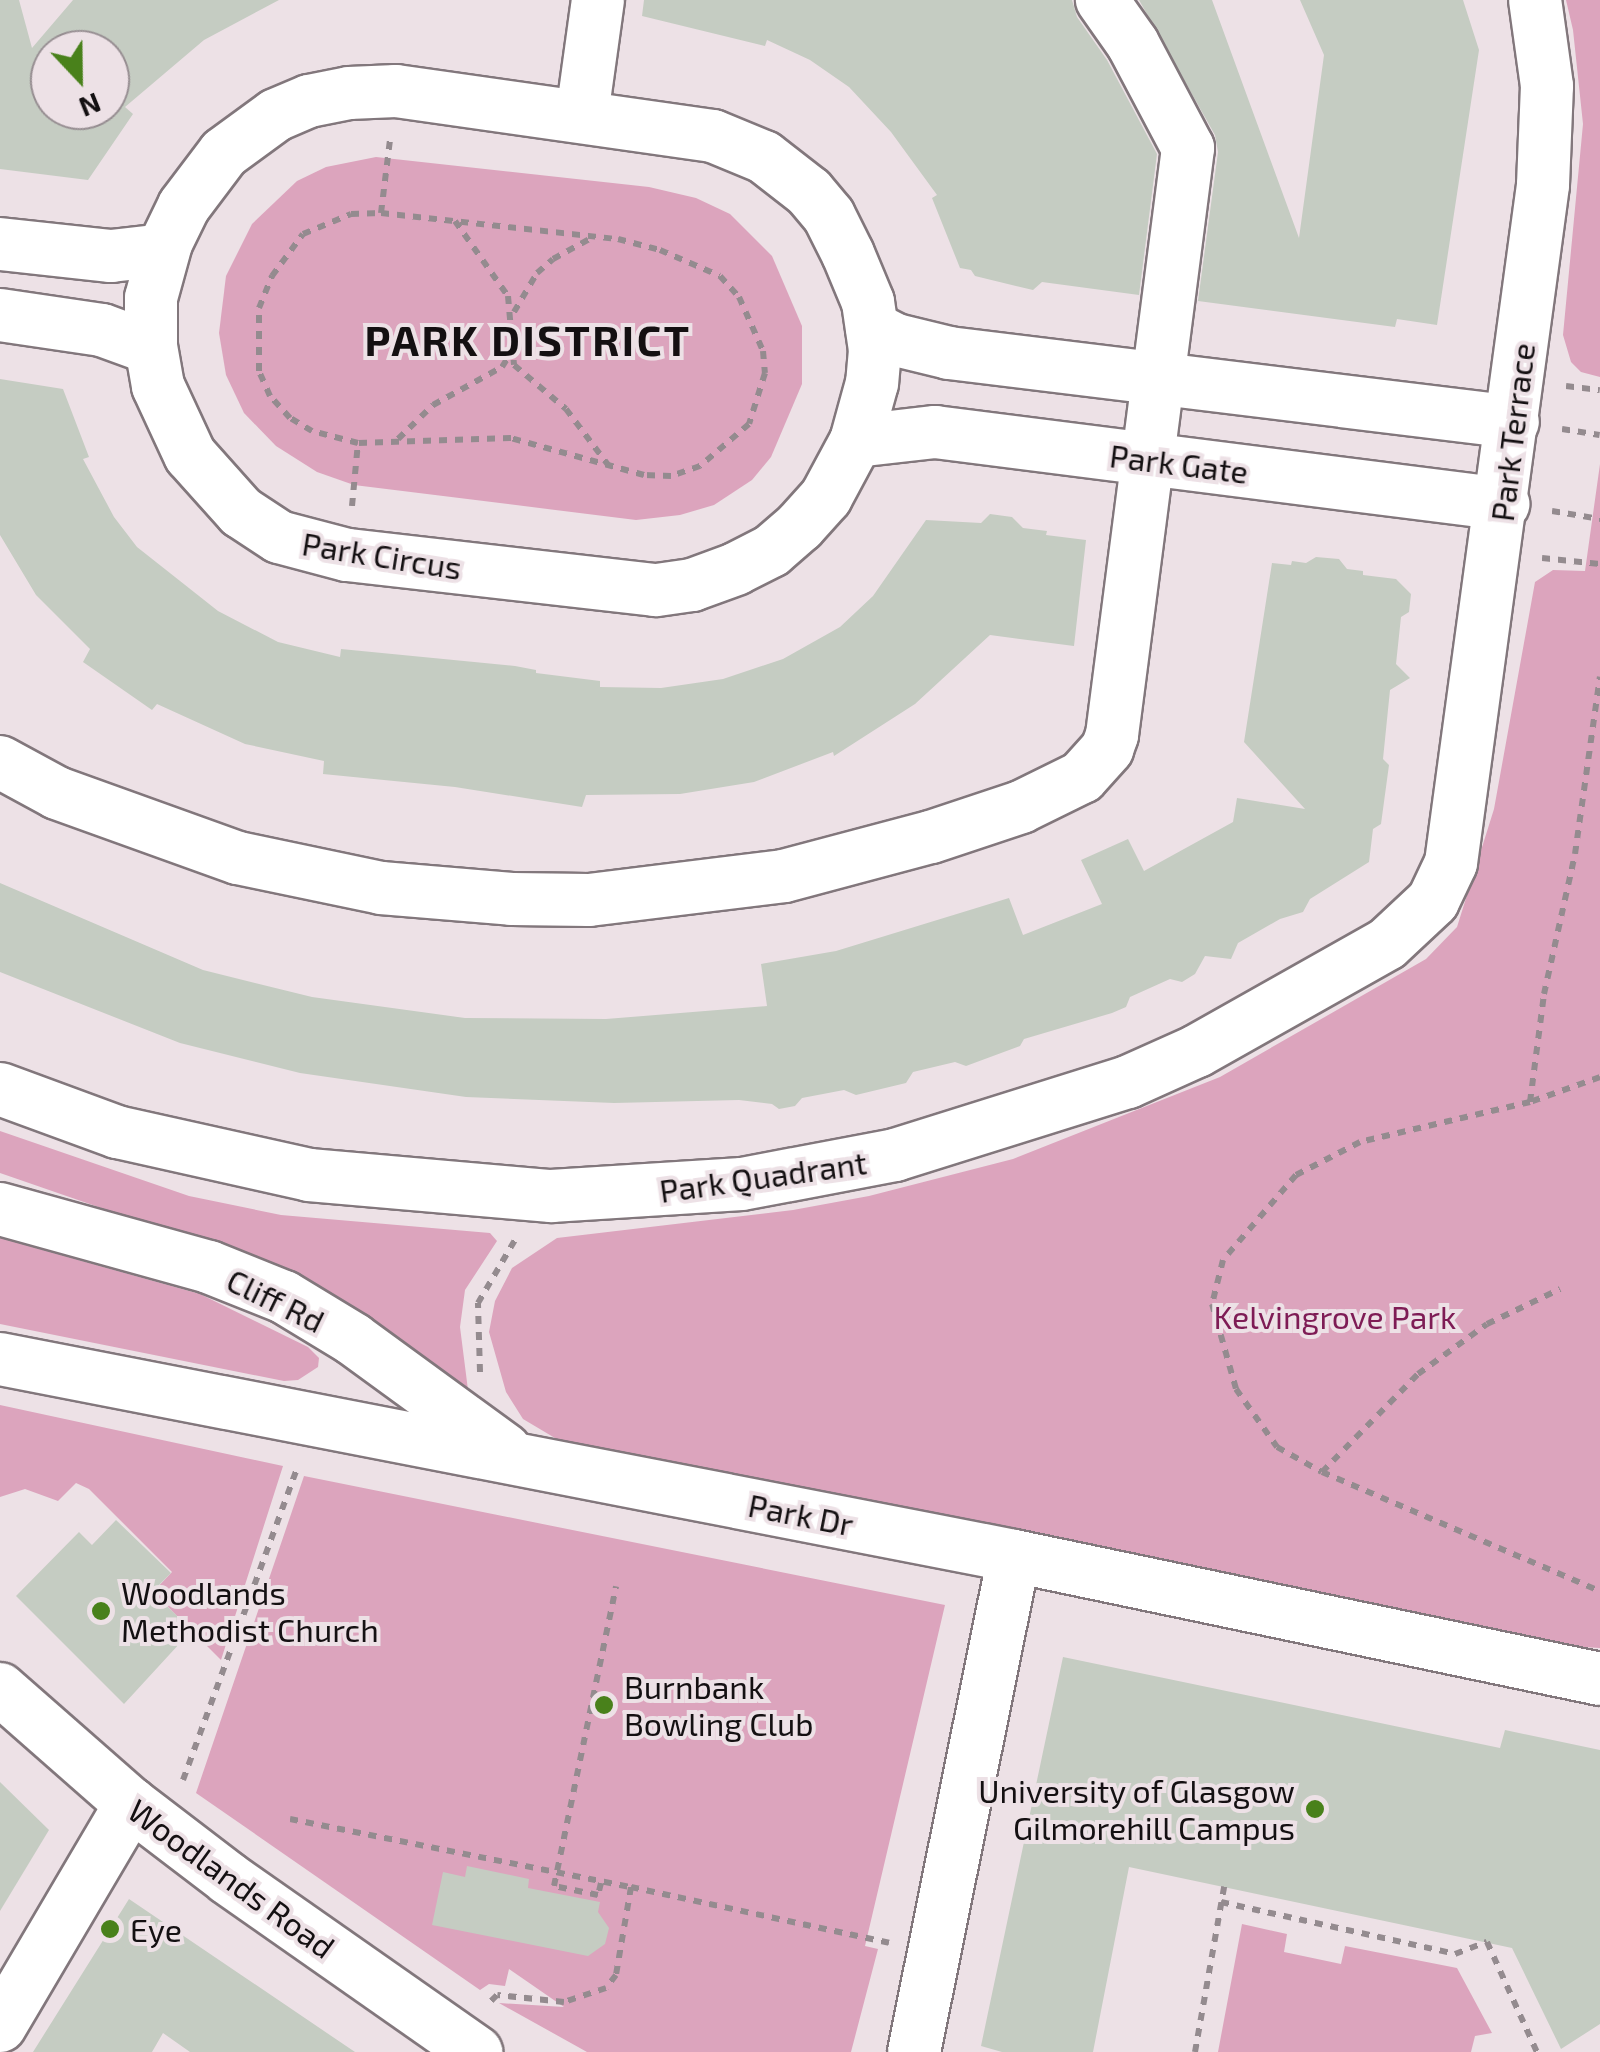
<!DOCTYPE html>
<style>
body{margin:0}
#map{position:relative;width:1600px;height:2052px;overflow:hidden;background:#ede1e6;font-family:"Exo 2",sans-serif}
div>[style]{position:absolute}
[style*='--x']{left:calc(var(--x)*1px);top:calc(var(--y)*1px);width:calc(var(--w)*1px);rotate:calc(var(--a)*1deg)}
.green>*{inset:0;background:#dca4bd}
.building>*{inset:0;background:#c5ccc2}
.path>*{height:6px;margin-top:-3px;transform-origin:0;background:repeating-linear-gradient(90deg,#948b8f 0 8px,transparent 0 16px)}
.roads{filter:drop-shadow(2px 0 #82777c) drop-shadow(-2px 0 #82777c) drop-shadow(0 2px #82777c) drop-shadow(0 -2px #82777c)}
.minor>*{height:52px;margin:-26px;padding:0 26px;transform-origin:26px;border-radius:26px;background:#fff}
.dots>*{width:28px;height:28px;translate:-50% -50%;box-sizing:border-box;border:5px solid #ede1e6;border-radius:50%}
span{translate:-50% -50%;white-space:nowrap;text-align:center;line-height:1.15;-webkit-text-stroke:8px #ede1e6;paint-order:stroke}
.street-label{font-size:32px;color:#141012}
.park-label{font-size:32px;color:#7e1c55}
.poi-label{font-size:32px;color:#141012}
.left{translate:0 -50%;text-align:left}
.right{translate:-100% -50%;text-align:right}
.district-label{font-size:42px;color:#141012;font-weight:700;letter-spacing:2.5px}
.north{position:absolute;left:30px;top:30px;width:100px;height:100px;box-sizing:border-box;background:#ede1e6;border:2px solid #968d91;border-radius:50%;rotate:158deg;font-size:28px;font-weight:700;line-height:40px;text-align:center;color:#141012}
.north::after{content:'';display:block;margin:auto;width:35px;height:45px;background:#49811b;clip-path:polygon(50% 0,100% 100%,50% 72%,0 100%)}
</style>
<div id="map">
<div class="green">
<div style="clip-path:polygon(1566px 0,1600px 0,1600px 377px,1581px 372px,1571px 362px,1563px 335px,1583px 124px,1573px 30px)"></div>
<div style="clip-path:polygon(376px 157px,649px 187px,696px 198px,730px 214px,772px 256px,802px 326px,802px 384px,771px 457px,752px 480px,714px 505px,680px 515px,636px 520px,354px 485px,317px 472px,276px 446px,244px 413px,226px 375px,219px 333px,226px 276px,252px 224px,297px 181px,326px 167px)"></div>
<div style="clip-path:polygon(1600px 464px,1600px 1648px,1565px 1646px,560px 1441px,523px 1419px,506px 1392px,489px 1332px,495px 1301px,512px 1268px,557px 1238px,793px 1210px,869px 1196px,1013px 1159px,1220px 1077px,1426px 959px,1457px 927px,1494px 809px,1535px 582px,1553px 570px,1585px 571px)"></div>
<div style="clip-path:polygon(0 1131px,189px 1196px,281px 1215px,490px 1233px,497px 1241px,465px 1290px,460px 1327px,468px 1390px,378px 1323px,263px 1264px,0 1173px)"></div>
<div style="clip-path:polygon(0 1238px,200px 1294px,308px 1347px,319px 1358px,318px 1367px,298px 1380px,284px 1381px,0 1324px)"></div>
<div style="clip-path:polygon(0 1405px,283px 1466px,221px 1660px,153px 1592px,172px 1572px,89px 1489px,76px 1483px,58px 1501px,25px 1489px,0 1497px)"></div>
<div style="clip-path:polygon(304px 1476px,945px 1605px,865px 1946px,878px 1949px,851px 2052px,587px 2052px,499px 2003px,564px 2007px,509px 1969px,505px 1986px,489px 1984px,480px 1990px,196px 1793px)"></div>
<div style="clip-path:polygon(1242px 1924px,1287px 1934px,1284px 1952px,1341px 1964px,1345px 1946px,1457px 1968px,1492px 2033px,1475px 2036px,1471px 2052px,1218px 2052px)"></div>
</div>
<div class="building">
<div style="clip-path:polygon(evenodd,0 0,19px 0,32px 48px,73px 0,279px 0,204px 40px,125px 107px,133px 114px,88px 180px,0 169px,0 0,50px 50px,110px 50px,110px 110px,50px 110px,50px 50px)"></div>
<div style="clip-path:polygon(644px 0,1072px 0,1077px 17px,1107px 60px,1157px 154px,1139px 295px,1042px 282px,1033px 290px,975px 276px,971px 270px,960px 268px,932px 198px,937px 195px,891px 132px,849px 87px,810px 60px,767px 40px,765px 46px,642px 16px)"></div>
<div style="clip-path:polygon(1139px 0,1212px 0,1299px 238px,1324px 55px,1300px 0,1463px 0,1479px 50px,1437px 325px,1397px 319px,1395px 327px,1198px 301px,1218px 152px,1215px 135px)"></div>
<div style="clip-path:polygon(0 379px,63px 389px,89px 457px,83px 459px,114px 517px,137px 547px,218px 611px,278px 642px,340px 657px,341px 649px,515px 666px,536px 670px,536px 673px,600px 681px,600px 687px,661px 688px,723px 679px,783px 659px,840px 627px,873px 596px,926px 520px,981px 523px,990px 514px,1012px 517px,1023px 528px,1047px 531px,1046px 535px,1086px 540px,1074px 646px,990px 635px,915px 704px,834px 756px,833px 752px,754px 782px,680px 794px,586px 795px,582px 807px,455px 787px,323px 774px,324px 761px,245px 744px,157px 704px,152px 710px,83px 662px,90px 649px,36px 595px,0 535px)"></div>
<div style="clip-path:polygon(1316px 557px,1339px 559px,1347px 569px,1363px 571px,1363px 575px,1396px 579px,1411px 594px,1409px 612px,1401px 617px,1396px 664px,1410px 678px,1390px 690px,1383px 759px,1389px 765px,1381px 824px,1373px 829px,1369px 862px,1310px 899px,1303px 912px,1280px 919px,1238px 943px,1231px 959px,1205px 956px,1195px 974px,1182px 982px,1170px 979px,1130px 997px,1126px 1007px,1112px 1013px,1024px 1039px,1020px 1046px,966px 1066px,955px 1062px,913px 1072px,906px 1083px,856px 1095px,844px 1090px,802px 1098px,795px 1106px,779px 1109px,772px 1104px,739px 1100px,614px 1103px,466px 1097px,300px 1073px,180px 1043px,0 972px,0 883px,203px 970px,312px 997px,465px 1018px,606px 1019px,767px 1006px,761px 964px,836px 951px,1009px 898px,1023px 935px,1102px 904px,1081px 860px,1128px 839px,1144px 871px,1233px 822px,1237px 798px,1305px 809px,1244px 742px,1272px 563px,1291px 565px,1292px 561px,1306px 563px)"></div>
<div style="clip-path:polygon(116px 1520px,171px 1573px,152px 1592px,192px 1630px,124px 1704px,16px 1596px,79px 1532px,92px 1545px)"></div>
<div style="clip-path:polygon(1063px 1657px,1500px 1748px,1505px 1730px,1600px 1750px,1600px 2024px,1561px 2049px,1512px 1948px,1129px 1867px,1093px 2052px,1002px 2052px,981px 2046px)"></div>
<div style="clip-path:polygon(0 1782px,49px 1830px,0 1911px)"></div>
<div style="clip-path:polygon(467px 1866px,529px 1879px,528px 1888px,600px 1902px,598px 1912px,609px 1928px,605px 1944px,588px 1956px,432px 1925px,443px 1872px,465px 1877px)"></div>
<div style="clip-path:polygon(129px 1899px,355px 2052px,190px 2052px,163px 2033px,152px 2052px,33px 2052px)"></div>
</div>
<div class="path">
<div style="--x:381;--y:213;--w:238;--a:6.3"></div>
<div style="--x:618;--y:239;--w:43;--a:14.7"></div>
<div style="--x:660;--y:250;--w:65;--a:23.4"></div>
<div style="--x:720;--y:276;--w:28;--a:48"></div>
<div style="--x:739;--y:297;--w:59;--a:66"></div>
<div style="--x:763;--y:351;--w:22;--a:85"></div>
<div style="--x:765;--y:373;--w:53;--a:107.4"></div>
<div style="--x:749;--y:424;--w:65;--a:139.4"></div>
<div style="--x:700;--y:466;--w:31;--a:161"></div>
<div style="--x:671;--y:476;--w:27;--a:-178"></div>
<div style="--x:644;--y:475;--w:138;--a:-164.5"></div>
<div style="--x:511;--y:438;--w:153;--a:178.1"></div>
<div style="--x:358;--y:443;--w:48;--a:-165.4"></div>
<div style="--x:312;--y:431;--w:26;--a:-149"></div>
<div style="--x:290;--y:418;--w:30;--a:-132"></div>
<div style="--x:270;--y:396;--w:27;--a:-114"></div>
<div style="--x:259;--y:371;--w:63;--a:-90"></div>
<div style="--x:259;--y:308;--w:35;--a:-68"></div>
<div style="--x:272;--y:276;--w:52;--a:-53.6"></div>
<div style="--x:303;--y:234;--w:52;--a:-22.6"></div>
<div style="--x:351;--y:214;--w:30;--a:-2"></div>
<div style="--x:381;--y:213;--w:74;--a:-83"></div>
<div style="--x:455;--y:221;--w:92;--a:54.8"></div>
<div style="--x:508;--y:296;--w:69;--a:85"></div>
<div style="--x:514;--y:365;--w:68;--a:40.2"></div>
<div style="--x:566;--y:409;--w:71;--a:53"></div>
<div style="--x:514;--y:312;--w:45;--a:-59.5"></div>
<div style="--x:537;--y:273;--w:21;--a:-41"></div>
<div style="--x:553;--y:259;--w:46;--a:-28.8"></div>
<div style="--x:1566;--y:386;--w:34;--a:7"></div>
<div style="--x:1562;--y:429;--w:38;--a:9"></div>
<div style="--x:398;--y:439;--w:49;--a:-44.2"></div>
<div style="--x:433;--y:405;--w:79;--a:-28.8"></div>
<div style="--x:502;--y:367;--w:15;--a:-58"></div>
<div style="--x:352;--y:506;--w:63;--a:-84.6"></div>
<div style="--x:1552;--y:511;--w:49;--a:9.5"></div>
<div style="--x:1542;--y:558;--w:58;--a:5.9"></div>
<div style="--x:1600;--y:1077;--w:74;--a:160.3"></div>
<div style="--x:1530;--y:1102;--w:175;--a:166.8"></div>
<div style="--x:1360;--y:1142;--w:72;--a:152.7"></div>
<div style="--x:1296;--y:1175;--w:112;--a:130.7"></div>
<div style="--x:1223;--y:1260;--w:45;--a:104"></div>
<div style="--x:1212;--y:1304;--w:88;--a:74.2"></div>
<div style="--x:1236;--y:1389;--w:71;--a:54.7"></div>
<div style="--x:1277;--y:1447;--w:51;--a:29.1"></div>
<div style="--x:1322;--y:1472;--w:302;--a:23.2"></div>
<div style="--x:1530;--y:1102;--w:109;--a:-82.6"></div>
<div style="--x:1544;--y:994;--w:143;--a:-77.5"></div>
<div style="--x:1575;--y:854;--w:179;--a:-82"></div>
<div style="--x:480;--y:1372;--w:69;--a:-91.7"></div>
<div style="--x:478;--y:1303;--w:73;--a:-59.6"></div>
<div style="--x:1322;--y:1472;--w:137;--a:-45.6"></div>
<div style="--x:1418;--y:1374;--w:85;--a:-35.9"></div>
<div style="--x:1487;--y:1324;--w:81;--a:-25.6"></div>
<div style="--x:183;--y:1780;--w:332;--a:-69.9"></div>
<div style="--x:290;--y:1819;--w:348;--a:11.3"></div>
<div style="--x:631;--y:1887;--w:89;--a:99.7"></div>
<div style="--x:616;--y:1975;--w:16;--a:128"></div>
<div style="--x:606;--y:1988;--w:44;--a:161.6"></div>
<div style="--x:564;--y:2002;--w:67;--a:-174"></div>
<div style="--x:497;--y:1995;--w:10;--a:135"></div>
<div style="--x:601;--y:1883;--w:12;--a:104"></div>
<div style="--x:598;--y:1895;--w:45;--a:-168.4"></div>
<div style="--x:554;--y:1886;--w:306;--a:-78.3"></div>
<div style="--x:631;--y:1887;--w:264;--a:12.2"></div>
<div style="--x:1221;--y:1902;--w:240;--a:12.5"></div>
<div style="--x:1455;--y:1954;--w:34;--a:-21"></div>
<div style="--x:1487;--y:1942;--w:121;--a:65.6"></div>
<div style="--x:1195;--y:2052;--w:168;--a:-80"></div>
</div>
<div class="roads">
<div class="minor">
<div style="--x:396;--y:91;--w:320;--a:8.1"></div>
<div style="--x:713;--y:136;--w:55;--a:22.4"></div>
<div style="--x:764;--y:157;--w:57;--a:37.9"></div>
<div style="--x:809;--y:192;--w:31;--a:50"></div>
<div style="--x:829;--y:216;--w:42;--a:63.4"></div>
<div style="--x:848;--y:254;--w:52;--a:67.4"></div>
<div style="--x:868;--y:302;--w:49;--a:81.7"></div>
<div style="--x:875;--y:350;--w:33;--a:95"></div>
<div style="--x:872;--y:383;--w:60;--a:105.4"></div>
<div style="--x:856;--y:441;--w:64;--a:118.2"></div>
<div style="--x:826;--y:497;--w:39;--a:132"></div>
<div style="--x:800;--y:526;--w:38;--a:139"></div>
<div style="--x:771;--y:551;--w:39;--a:153"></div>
<div style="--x:736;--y:569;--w:47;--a:160"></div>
<div style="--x:692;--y:585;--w:37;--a:172"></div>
<div style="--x:655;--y:590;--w:310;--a:-173.5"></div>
<div style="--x:347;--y:555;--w:70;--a:-165.2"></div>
<div style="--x:279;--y:537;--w:45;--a:-146.7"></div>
<div style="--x:241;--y:512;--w:76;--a:-131.8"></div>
<div style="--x:190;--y:455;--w:76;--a:-114.9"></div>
<div style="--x:158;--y:386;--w:39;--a:-100"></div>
<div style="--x:151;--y:348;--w:50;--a:-90"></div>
<div style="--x:151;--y:298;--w:57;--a:-74.7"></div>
<div style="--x:166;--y:243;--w:41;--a:-64.1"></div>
<div style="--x:184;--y:206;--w:66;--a:-53"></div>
<div style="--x:224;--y:153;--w:64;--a:-36.2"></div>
<div style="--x:276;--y:115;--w:36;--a:-23"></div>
<div style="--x:309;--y:101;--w:41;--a:-11.3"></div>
<div style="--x:349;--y:93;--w:47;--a:-2.4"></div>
<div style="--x:582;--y:115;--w:116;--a:-82.1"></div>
<div style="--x:0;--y:244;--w:112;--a:6.2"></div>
<div style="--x:111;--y:256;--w:53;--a:-6.5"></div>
<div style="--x:0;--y:315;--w:103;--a:8.4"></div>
<div style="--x:102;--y:330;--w:52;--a:20.2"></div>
<div style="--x:872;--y:328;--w:27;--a:27"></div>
<div style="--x:896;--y:340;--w:55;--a:13.8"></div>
<div style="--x:949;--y:353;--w:568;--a:6.97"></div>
<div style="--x:856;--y:441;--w:80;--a:-6.5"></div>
<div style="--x:935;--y:432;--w:573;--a:7.22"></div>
<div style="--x:0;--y:762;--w:65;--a:28.5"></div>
<div style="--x:57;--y:793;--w:192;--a:19.8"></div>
<div style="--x:238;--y:858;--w:146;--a:11.8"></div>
<div style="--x:381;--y:888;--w:131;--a:4.8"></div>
<div style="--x:512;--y:899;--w:77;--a:0.7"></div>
<div style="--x:589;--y:900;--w:196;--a:-7"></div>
<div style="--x:784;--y:876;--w:152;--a:-14.9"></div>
<div style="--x:931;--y:837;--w:95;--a:-18.4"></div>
<div style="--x:1021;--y:807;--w:68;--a:-26.2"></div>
<div style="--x:1082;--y:777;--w:38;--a:-48"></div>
<div style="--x:1107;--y:749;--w:15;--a:-70"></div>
<div style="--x:1112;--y:735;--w:592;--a:-82.62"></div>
<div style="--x:1188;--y:148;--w:118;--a:-117.9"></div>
<div style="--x:1133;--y:44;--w:54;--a:-125.2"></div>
<div style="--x:0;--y:1089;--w:125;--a:20.2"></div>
<div style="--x:117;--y:1132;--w:197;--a:12.6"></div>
<div style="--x:309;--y:1175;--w:243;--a:5"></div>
<div style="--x:551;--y:1196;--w:191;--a:-3.6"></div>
<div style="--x:742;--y:1184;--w:156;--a:-10.7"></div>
<div style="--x:895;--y:1155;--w:244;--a:-17.4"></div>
<div style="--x:1128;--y:1082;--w:76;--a:-24.2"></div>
<div style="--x:1197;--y:1051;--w:218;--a:-29.4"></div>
<div style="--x:1387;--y:944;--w:63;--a:-43.1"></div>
<div style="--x:1433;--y:901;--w:42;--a:-64.7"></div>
<div style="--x:1451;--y:863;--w:684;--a:-82.27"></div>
<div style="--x:1543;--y:185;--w:99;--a:-87.7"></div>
<div style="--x:1547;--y:86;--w:87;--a:-97.9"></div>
<div style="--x:0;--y:1209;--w:217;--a:15.5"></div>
<div style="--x:209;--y:1267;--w:81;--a:21.8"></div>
<div style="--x:284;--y:1297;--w:81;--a:31.3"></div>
<div style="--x:353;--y:1339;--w:188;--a:36.1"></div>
<div style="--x:0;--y:1359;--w:1033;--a:10.99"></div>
<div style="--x:1014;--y:1556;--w:599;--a:11.85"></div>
<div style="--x:0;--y:1689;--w:174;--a:41.3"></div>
<div style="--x:131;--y:1804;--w:123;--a:37.4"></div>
<div style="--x:229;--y:1879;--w:302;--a:35"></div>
<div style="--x:0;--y:2026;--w:258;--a:-59.5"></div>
<div style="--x:914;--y:2052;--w:506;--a:-78.6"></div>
</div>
</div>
<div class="dots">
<div style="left:101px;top:1611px;background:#49811b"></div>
<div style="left:604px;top:1705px;background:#49811b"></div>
<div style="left:1315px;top:1809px;background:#49811b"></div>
<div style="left:110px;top:1929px;background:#49811b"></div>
</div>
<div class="street-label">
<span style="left:1512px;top:432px;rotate:-83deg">Park Terrace</span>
<span style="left:1179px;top:463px;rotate:7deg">Park Gate</span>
<span style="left:382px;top:555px;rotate:9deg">Park Circus</span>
<span style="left:763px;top:1176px;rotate:-8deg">Park Quadrant</span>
<span style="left:276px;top:1300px;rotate:26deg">Cliff Rd</span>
<span style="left:801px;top:1514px;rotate:11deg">Park Dr</span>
<span style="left:232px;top:1878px;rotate:36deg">Woodlands Road</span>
</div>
<div class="park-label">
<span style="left:1335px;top:1316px">Kelvingrove Park</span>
</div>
<div class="poi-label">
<span class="left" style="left:121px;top:1611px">Woodlands<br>Methodist Church</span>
<span class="left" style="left:624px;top:1705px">Burnbank<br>Bowling Club</span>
<span class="right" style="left:1295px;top:1809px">University of Glasgow<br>Gilmorehill Campus</span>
<span class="left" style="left:130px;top:1929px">Eye</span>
</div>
<div class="district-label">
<span style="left:528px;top:339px">PARK DISTRICT</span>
</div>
<div class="north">N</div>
</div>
